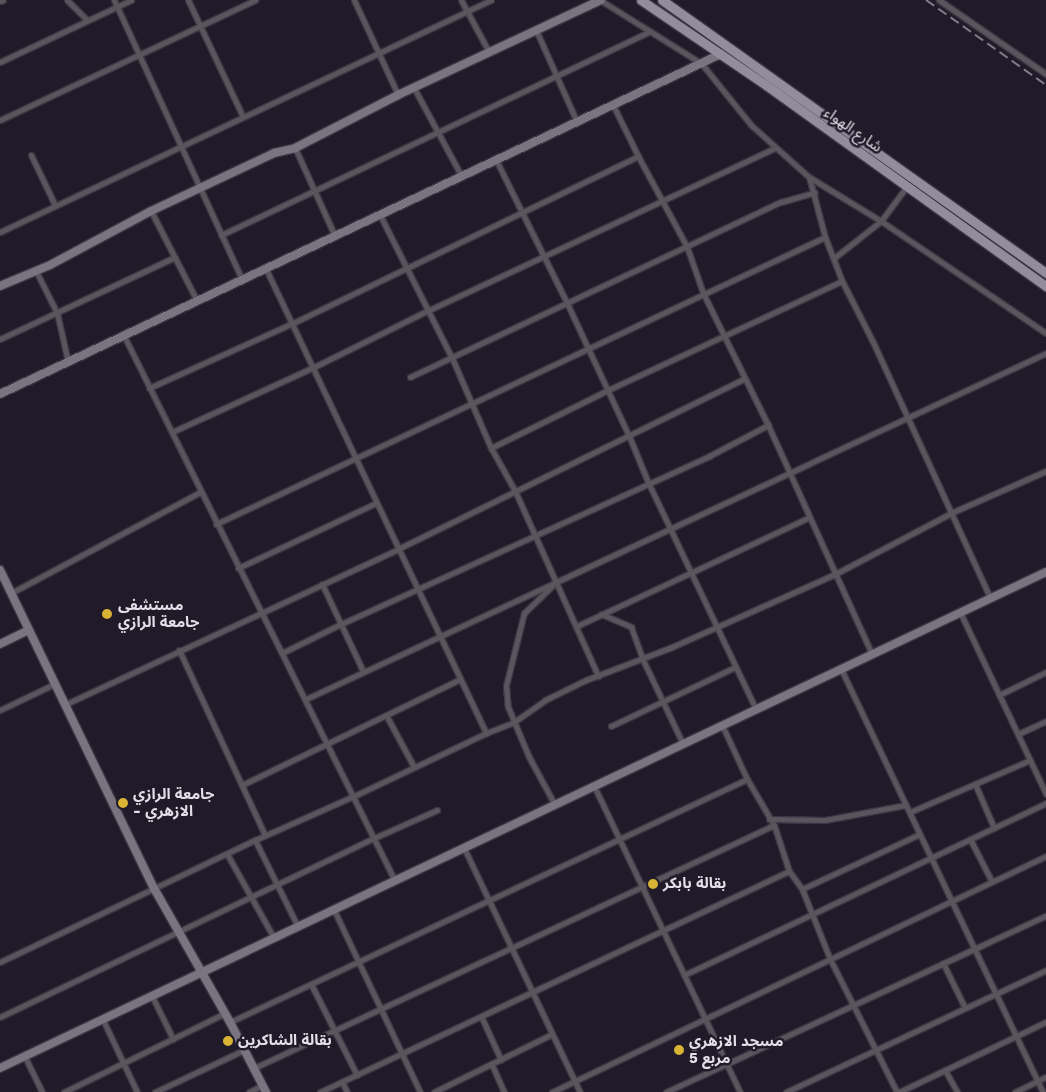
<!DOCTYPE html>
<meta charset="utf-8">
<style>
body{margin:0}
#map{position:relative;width:1046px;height:1092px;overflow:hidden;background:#211b29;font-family:"Work Sans","Noto Sans Arabic",sans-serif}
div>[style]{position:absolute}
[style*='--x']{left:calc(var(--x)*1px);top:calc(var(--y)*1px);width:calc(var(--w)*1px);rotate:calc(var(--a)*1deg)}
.roads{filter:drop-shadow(1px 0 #3c3644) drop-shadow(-1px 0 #3c3644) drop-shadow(0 1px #3c3644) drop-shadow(0 -1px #3c3644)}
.street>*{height:5px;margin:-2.5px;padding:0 2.5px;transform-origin:2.5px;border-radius:2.5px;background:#58555d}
.secondary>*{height:8px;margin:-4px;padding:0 4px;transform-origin:4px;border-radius:4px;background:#797580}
.primary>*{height:9px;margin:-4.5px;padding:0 4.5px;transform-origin:4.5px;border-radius:4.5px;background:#928d9c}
.rail>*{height:2px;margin-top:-1px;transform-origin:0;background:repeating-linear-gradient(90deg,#827d89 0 10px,transparent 0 15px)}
.dots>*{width:14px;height:14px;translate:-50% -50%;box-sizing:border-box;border:2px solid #211b29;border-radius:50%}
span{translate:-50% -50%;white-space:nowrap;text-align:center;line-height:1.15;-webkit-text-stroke:5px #211b29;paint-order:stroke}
.street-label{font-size:15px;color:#e2dfe9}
.poi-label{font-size:15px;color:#e2dfe9;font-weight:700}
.left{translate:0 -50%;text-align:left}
</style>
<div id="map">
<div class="roads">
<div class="street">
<div style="--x:67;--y:0;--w:28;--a:45"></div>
<div style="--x:114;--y:0;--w:308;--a:65.4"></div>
<div style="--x:188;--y:0;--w:129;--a:64.8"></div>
<div style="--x:354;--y:0;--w:105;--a:65.1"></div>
<div style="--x:461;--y:0;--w:59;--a:61.7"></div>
<div style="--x:600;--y:0;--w:119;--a:32"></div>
<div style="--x:701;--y:63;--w:80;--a:51.1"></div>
<div style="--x:751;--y:125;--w:78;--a:41.9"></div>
<div style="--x:809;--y:177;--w:84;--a:31.4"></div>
<div style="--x:881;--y:221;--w:199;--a:34.2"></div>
<div style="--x:939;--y:0;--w:130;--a:34.7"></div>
<div style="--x:0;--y:1;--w:3;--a:-18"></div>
<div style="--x:536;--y:30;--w:101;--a:66"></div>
<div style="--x:0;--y:62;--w:145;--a:-25.3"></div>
<div style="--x:414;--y:88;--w:101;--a:61.7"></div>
<div style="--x:613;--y:105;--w:57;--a:63.9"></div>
<div style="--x:638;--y:156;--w:103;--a:61.7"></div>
<div style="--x:687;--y:247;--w:49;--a:70.8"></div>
<div style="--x:703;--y:293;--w:147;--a:63.8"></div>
<div style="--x:0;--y:120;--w:282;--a:-25.2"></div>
<div style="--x:295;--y:148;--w:97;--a:65.6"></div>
<div style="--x:31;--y:155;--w:55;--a:64.4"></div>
<div style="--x:496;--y:160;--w:157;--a:63.6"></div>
<div style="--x:566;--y:301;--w:149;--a:65"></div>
<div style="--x:629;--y:436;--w:50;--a:67.6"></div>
<div style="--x:648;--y:482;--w:251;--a:64.6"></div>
<div style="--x:809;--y:177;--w:62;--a:75.1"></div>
<div style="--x:825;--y:237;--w:47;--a:68.9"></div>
<div style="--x:842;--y:281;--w:68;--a:63.1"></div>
<div style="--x:873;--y:342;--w:281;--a:65.4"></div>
<div style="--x:151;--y:211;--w:101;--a:62.9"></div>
<div style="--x:380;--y:215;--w:160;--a:63.3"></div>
<div style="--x:452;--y:358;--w:98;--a:66.6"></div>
<div style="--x:491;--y:448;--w:49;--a:60.8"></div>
<div style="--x:515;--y:491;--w:203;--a:65.8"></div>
<div style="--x:0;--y:232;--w:543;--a:-25.29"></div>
<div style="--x:221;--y:235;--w:475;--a:-25.4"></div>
<div style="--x:834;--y:258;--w:60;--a:-38.2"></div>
<div style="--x:881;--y:221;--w:44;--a:-53.4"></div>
<div style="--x:266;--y:269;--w:514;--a:64.63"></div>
<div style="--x:36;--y:271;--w:47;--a:63.4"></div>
<div style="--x:57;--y:313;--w:50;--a:77.3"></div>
<div style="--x:124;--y:336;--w:609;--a:63.56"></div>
<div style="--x:0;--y:339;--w:193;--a:-25.1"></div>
<div style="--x:410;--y:377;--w:410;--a:-25.3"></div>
<div style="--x:781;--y:202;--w:35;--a:-16"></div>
<div style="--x:149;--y:388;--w:156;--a:-24.3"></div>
<div style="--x:291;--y:324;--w:386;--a:-25.8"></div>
<div style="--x:172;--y:432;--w:154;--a:-24.6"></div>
<div style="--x:312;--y:368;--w:128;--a:-26.4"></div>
<div style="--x:427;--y:311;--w:384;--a:-25.1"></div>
<div style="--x:491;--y:448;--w:131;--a:-26.4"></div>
<div style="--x:608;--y:390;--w:258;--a:-25"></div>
<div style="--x:216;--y:524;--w:673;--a:-25.23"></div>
<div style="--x:238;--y:568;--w:153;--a:-25.2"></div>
<div style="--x:322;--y:584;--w:96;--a:64.8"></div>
<div style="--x:552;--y:586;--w:39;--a:136"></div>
<div style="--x:524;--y:613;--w:75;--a:103.9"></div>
<div style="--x:506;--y:686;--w:21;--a:85"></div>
<div style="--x:508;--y:707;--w:13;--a:67"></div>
<div style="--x:513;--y:719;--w:41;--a:67.2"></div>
<div style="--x:529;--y:757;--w:55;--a:61.6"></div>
<div style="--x:11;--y:593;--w:214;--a:-28.1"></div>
<div style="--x:960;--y:612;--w:201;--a:64.7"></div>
<div style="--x:601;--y:614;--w:33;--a:23"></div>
<div style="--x:631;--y:627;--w:33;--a:70"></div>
<div style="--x:642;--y:658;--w:95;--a:64.5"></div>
<div style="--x:577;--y:626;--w:257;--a:-25.1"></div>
<div style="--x:179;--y:650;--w:204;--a:65.1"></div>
<div style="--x:282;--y:653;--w:66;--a:-26.2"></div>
<div style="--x:341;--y:624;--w:405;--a:-24.5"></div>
<div style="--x:709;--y:456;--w:67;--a:-27.7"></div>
<div style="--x:768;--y:425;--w:252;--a:65.6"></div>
<div style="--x:841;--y:669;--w:469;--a:64.5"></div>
<div style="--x:999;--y:695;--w:52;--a:-26.1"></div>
<div style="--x:306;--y:699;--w:817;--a:-25.06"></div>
<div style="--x:64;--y:705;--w:369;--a:-25"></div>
<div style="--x:398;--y:549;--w:386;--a:-26.2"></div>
<div style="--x:0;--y:710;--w:60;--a:-25.7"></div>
<div style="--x:386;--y:715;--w:59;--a:61.7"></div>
<div style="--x:722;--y:725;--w:60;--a:65.2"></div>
<div style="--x:747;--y:779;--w:53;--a:59.6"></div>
<div style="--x:774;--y:825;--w:48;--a:71.9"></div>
<div style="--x:789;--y:871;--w:22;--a:54"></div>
<div style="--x:802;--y:889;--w:75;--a:68.2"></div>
<div style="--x:830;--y:959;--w:149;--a:63.3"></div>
<div style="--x:611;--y:726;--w:137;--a:-25.4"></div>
<div style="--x:1018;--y:734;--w:31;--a:-25"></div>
<div style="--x:975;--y:784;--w:48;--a:66.6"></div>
<div style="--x:242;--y:785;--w:242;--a:-25.9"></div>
<div style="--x:594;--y:786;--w:339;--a:64.5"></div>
<div style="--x:910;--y:812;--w:131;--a:-23.4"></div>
<div style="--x:769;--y:819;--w:56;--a:1"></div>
<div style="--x:825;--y:820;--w:82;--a:-10.5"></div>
<div style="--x:970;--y:839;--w:48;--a:62.9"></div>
<div style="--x:255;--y:840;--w:97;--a:63.7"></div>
<div style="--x:464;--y:848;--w:270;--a:64.6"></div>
<div style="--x:227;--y:854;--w:96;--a:60.8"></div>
<div style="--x:802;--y:889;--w:130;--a:-25"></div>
<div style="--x:334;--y:910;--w:201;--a:64.7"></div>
<div style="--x:0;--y:962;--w:283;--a:-25.6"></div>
<div style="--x:255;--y:840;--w:108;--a:-24"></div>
<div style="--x:354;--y:796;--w:146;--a:-25.5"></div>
<div style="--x:486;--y:733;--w:30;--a:-21"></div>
<div style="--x:514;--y:722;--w:38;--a:-35"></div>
<div style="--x:545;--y:700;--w:46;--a:-26"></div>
<div style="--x:586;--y:680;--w:92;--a:-21"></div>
<div style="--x:672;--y:647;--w:179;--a:-24.1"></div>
<div style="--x:835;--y:574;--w:131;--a:-27.7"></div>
<div style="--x:951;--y:513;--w:104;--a:-23.9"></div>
<div style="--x:943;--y:963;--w:50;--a:63.9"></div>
<div style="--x:684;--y:975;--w:401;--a:-25.4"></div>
<div style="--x:311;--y:984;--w:102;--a:63.2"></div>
<div style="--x:152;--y:996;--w:48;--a:64"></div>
<div style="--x:481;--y:1016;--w:48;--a:65.6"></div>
<div style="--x:0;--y:1017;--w:415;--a:-25.6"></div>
<div style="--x:374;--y:838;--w:69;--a:-24"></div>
<div style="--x:103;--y:1020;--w:80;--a:64.7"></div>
<div style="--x:230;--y:1022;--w:571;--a:-25.17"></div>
<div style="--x:25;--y:1057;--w:39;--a:64"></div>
<div style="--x:492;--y:1065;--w:30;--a:66"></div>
<div style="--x:254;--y:1068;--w:574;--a:-25.05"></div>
<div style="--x:945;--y:1070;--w:25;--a:61"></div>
<div style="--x:342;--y:1082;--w:11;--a:63"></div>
<div style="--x:64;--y:1092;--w:179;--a:-26.1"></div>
<div style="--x:155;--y:1092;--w:98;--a:-25.3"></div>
<div style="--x:249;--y:1092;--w:16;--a:-27"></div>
<div style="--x:320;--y:1092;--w:518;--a:-25.23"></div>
<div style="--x:434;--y:1092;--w:131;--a:-26.2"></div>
<div style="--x:552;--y:1092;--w:547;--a:-25.54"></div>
<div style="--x:666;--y:1092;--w:419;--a:-24.9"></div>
<div style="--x:786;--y:1092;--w:287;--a:-25.1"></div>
<div style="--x:899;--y:1092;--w:163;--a:-25.5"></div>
<div style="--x:1015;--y:1092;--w:34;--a:-26"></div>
</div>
<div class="secondary">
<div style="--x:0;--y:286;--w:54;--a:-22.8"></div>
<div style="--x:50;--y:265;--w:115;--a:-28.1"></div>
<div style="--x:151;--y:211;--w:136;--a:-25.2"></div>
<div style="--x:274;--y:153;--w:22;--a:-13"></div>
<div style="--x:295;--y:148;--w:116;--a:-27.2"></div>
<div style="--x:398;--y:95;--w:224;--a:-25.1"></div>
<div style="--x:0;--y:394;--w:797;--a:-25.25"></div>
<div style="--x:0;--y:570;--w:356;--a:64.2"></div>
<div style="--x:155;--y:890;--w:152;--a:60.4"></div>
<div style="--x:230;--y:1022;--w:79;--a:62.8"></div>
<div style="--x:0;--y:644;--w:32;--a:-26"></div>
<div style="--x:0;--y:1068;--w:1158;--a:-25.37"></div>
</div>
<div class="primary">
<div style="--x:641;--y:0;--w:151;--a:34.2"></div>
<div style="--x:766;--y:85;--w:345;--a:35.7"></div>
<div style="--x:662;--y:0;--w:471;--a:35.4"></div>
</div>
</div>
<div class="rail">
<div style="--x:926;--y:0;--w:147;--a:35.3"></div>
</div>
<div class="dots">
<div style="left:107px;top:614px;background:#d9b334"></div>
<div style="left:123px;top:803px;background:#d9b334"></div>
<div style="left:653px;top:884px;background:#d9b334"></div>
<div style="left:228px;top:1041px;background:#d9b334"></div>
<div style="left:679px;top:1050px;background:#d9b334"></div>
</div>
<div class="street-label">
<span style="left:853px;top:130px;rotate:35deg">شارع الهواء</span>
</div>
<div class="poi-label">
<span class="left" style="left:118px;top:614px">مستشفى<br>جامعة الرازي</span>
<span class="left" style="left:133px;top:803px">جامعة الرازي<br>- الازهري</span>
<span class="left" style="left:663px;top:884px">بقالة بابكر</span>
<span class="left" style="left:238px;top:1041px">بقالة الشاكرين</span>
<span class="left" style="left:689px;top:1050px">مسجد الازهري<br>مربع 5</span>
</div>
</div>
